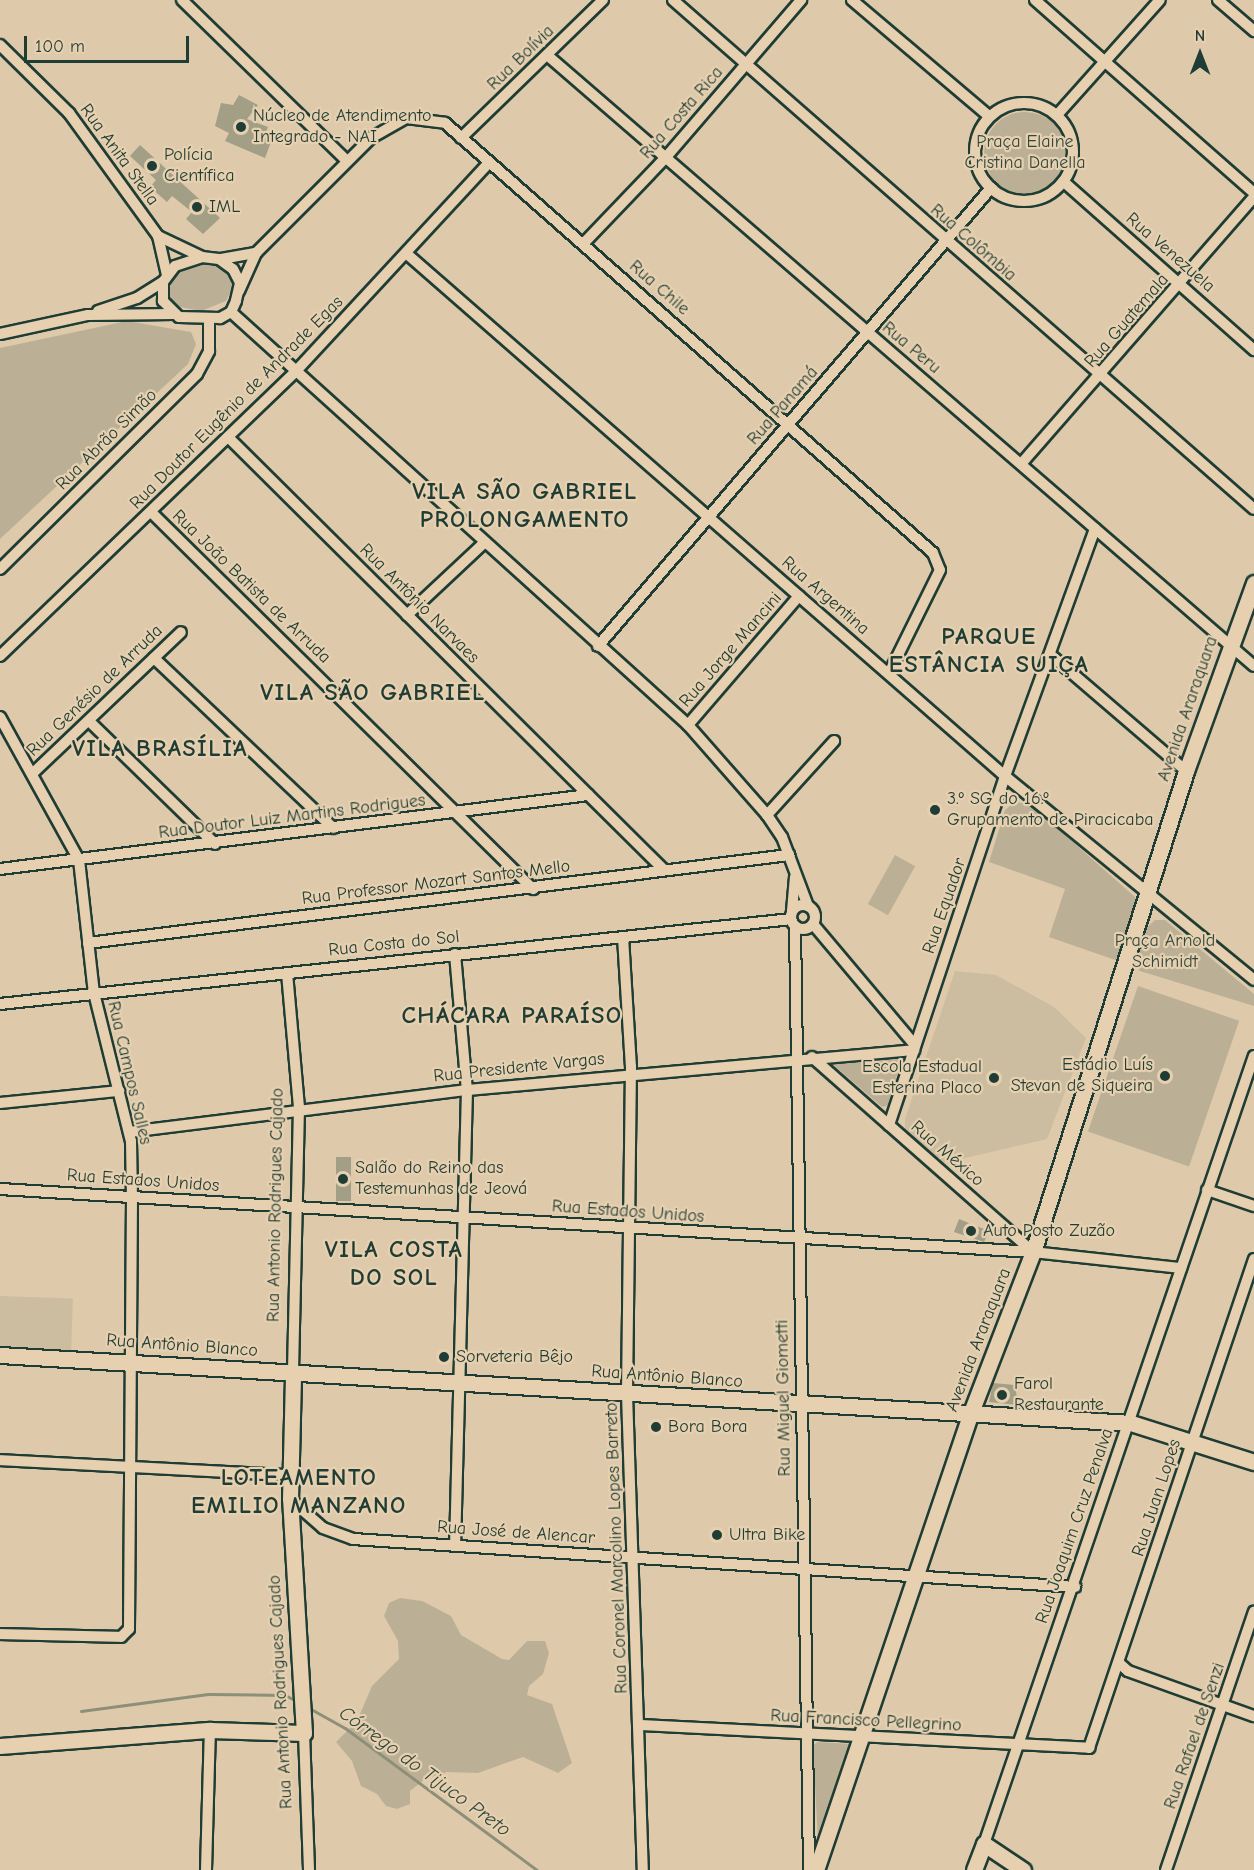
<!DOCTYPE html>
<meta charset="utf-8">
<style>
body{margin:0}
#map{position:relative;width:1254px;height:1870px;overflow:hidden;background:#decaab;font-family:"Comic Neue",sans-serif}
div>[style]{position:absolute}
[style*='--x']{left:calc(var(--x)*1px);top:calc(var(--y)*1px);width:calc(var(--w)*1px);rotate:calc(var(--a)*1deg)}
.built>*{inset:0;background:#ccbda0;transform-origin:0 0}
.green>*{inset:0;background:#bbb095;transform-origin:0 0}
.round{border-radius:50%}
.stream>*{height:3px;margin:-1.5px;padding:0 1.5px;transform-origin:1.5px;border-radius:1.5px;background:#8d8f79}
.building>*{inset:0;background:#a39f86;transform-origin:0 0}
.roads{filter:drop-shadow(2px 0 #1f3d34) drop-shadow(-2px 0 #1f3d34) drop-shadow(0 2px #1f3d34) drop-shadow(0 -2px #1f3d34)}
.street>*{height:10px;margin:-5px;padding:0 5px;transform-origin:5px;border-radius:5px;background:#e6d0b0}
.street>.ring{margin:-5px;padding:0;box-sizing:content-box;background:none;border:10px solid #e6d0b0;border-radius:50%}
.secondary>*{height:15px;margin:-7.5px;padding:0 7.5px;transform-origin:7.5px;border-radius:7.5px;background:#e6d0b0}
.dots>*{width:16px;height:16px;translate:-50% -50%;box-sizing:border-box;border:3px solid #e6d0b0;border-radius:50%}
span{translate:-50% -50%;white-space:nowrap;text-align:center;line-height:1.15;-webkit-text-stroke:4.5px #e6d0b0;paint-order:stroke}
.street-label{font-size:18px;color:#1f3d34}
.poi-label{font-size:18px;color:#1f3d34}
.left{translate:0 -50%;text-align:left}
.right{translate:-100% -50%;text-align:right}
.park-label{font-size:18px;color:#2f483e}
.water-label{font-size:20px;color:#30493e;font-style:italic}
.district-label{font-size:24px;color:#1f3d34;font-weight:700;letter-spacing:1.5px}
.north{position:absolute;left:1170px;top:24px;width:60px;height:60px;-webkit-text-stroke:4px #e6d0b0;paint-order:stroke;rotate:0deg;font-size:16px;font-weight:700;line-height:24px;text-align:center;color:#1f3d34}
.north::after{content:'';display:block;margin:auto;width:21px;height:27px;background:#1f3d34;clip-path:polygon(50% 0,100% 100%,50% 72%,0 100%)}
.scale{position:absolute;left:24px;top:36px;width:165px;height:27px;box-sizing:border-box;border:3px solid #1f3d34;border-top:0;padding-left:8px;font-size:18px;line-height:21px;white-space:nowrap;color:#1f3d34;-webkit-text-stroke:4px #e6d0b0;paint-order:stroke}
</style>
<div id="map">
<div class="built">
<div style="clip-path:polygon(955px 971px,996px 975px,1054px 1007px,1086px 1038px,1047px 1139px,944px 1163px,905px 1130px,905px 1119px)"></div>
<div style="left:0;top:1296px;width:73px;height:54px;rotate:2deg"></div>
</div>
<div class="green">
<div class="round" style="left:984px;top:112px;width:82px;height:82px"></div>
<div style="clip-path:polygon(205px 264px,219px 266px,230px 276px,233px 287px,226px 301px,201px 311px,175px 306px,168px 294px,174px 274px)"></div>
<div style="clip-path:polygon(127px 321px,191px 332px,196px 344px,188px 364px,0 539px,0 348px)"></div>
<div style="clip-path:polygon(1015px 802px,1030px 804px,1135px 897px,1138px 905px,1121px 962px,1049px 937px,1065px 889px,989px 862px,1005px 810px)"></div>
<div style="left:895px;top:855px;width:23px;height:56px;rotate:29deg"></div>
<div style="clip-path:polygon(1155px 920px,1165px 920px,1254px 994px,1254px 1006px,1140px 971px,1134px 964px,1146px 928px)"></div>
<div style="left:1138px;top:986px;width:107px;height:154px;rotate:19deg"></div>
<div style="clip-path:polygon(902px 1056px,889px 1105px,882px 1107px,830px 1062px)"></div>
<div style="clip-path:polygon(400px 1598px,422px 1601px,451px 1616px,461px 1635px,502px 1659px,509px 1660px,527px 1641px,545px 1641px,549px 1653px,543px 1674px,529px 1686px,527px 1695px,552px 1704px,572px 1763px,558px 1773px,523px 1757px,478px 1773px,447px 1772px,425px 1779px,410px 1791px,410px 1804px,397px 1809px,386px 1806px,377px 1794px,361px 1786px,352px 1761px,336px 1742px,357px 1721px,372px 1686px,399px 1659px,398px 1641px,384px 1616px,389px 1603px)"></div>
<div style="clip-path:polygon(818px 1742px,851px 1744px,818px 1842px,813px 1745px)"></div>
</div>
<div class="stream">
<div style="--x:309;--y:1708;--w:41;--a:29.1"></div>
<div style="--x:345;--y:1728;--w:239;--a:36.5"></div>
<div style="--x:81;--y:1711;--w:128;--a:-7.6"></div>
<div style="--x:208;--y:1694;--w:77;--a:0.7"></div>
<div style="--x:285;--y:1695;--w:15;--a:28"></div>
</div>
<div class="building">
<div style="clip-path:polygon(239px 95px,258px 105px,247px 119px,268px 127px,266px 132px,274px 134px,265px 158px,225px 141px,229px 133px,215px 126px,221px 103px,233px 105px)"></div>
<div style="clip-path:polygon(140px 145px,220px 218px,203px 234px,186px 219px,192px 212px,172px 196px,167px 202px,150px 187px,156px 180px,130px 156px)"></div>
<div style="left:336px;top:1157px;width:15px;height:44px"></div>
<div style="clip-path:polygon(959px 1219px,989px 1231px,984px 1242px,954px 1232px)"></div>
<div style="clip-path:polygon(993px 1383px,1015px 1385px,1018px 1405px,989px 1402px)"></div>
</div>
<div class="roads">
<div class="street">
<div style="--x:182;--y:0;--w:229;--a:44.3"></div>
<div style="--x:673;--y:0;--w:772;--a:41.22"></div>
<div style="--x:852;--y:0;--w:180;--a:40.3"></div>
<div style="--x:1035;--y:0;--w:292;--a:41.4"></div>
<div style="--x:1218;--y:0;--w:48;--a:40.7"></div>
<div style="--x:0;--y:45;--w:97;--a:44.6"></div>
<div style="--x:69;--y:113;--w:152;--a:54.1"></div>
<div style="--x:158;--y:236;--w:49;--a:25.5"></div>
<div style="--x:547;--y:55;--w:934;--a:40.83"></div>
<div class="ring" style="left:975px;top:103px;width:88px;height:88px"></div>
<div style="--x:1057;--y:115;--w:154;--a:-48.2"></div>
<div style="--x:461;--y:138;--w:198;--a:-44.2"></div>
<div style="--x:1064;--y:182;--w:254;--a:41.5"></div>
<div style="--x:158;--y:236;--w:39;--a:77"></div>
<div style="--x:583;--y:244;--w:122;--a:-46.3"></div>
<div style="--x:667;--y:156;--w:206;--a:-49.3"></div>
<div style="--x:407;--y:254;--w:794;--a:41.12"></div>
<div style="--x:1005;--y:776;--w:322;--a:39.3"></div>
<div style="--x:202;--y:257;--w:17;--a:7"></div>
<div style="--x:219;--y:259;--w:17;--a:36"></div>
<div style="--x:233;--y:269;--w:16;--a:63"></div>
<div style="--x:240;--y:283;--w:18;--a:103"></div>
<div style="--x:236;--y:301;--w:12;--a:114"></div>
<div style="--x:231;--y:312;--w:13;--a:151"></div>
<div style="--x:220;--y:318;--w:41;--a:-178.6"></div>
<div style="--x:179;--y:317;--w:23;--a:-135"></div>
<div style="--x:163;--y:301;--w:19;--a:-90"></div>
<div style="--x:163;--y:282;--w:20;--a:-53"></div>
<div style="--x:175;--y:266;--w:28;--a:-18"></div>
<div style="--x:221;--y:259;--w:36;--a:-10"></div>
<div style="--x:239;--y:291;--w:42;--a:-65.9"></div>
<div style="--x:256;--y:253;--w:163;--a:-45"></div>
<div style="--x:371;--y:138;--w:40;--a:-29.7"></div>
<div style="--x:406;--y:118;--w:39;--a:7"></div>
<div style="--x:445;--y:123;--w:650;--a:41.38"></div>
<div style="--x:933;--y:553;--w:18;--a:68"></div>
<div style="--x:940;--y:570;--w:115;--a:116.3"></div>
<div style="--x:98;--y:311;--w:41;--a:-18.4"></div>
<div style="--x:137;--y:298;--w:31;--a:-32"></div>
<div style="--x:231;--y:312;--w:616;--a:42.1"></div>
<div style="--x:688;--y:725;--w:120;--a:48.7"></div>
<div style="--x:767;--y:815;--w:27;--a:56"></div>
<div style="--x:782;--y:837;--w:74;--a:69.4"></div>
<div style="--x:0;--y:334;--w:90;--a:-12.2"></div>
<div style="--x:88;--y:315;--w:86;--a:-0.7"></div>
<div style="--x:228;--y:437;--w:614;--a:44.8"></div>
<div style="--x:1021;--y:464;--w:354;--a:-48.9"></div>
<div style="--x:151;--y:512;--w:537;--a:44.62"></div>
<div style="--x:0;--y:569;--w:277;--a:-44.7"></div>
<div style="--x:197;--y:374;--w:26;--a:-62"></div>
<div style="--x:209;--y:351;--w:30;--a:-90"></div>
<div style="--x:407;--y:615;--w:107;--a:-43.1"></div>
<div style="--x:598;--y:646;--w:604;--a:-49.37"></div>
<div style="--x:0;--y:656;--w:412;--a:-43.9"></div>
<div style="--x:297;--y:370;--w:281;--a:-47.2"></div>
<div style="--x:1052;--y:656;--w:177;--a:40.6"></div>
<div style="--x:154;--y:658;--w:247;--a:43.5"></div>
<div style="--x:0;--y:717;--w:163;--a:61.1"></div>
<div style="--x:79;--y:860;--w:134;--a:83.6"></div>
<div style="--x:94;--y:993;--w:153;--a:76"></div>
<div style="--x:131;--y:1141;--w:56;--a:89"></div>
<div style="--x:132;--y:1197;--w:432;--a:90.4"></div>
<div style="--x:129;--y:1629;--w:11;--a:135"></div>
<div style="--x:121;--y:1637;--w:121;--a:-178.6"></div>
<div style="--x:89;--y:721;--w:176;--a:44.3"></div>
<div style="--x:688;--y:725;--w:170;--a:-49.3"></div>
<div style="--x:33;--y:773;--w:204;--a:-43.6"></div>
<div style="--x:767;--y:815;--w:100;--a:-47.8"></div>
<div style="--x:0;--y:869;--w:593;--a:-7.17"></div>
<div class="ring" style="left:791px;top:905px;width:14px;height:14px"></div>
<div style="--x:792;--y:911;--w:34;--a:-85"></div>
<div style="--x:813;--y:924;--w:158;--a:49.9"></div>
<div style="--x:795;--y:926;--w:944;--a:89.15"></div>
<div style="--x:623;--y:937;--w:129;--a:86.5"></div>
<div style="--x:631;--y:1066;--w:328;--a:90.7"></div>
<div style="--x:627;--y:1394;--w:476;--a:88.1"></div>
<div style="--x:88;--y:943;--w:707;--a:-7.16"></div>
<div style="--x:455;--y:954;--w:137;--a:85"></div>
<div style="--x:467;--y:1090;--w:456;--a:91.5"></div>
<div style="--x:287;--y:973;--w:135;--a:84.9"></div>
<div style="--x:299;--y:1107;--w:266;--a:91.3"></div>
<div style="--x:0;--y:1004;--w:796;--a:-6.13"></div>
<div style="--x:812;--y:1057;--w:295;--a:41.4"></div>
<div style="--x:0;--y:1103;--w:120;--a:-5.8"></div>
<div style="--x:889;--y:1125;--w:368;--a:-71.6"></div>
<div style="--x:1005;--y:776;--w:263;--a:-70"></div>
<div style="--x:129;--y:1132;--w:341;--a:-7.1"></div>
<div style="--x:467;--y:1090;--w:449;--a:-5.1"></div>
<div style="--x:0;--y:1189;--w:1035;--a:3.49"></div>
<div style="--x:1033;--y:1252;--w:149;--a:6.2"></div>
<div style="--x:1207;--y:1190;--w:50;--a:18.8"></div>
<div style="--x:0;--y:1460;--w:290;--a:3"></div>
<div style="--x:290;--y:1499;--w:44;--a:41.3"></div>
<div style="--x:323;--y:1528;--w:32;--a:20"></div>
<div style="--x:353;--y:1539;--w:724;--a:3.8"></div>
<div style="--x:1119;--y:1663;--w:12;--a:42"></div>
<div style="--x:1128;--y:1671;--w:134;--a:19.7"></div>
<div style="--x:641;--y:1725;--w:449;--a:2.9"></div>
<div style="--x:1089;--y:1748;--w:516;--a:-71.35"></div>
<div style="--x:304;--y:1733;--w:137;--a:87.9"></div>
<div style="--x:984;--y:1844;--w:833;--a:-71.09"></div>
<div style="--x:206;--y:1870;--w:140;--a:-88.4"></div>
<div style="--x:1166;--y:1870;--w:273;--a:-71.2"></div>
</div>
<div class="secondary">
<div style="--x:0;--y:1355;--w:1133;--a:3.44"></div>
<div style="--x:1131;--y:1423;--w:129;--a:17.6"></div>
<div style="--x:0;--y:1746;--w:211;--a:-4.4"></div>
<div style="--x:210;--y:1730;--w:94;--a:1.8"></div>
<div style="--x:304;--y:1733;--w:234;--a:-93.4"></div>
<div style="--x:290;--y:1499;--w:126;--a:-88.6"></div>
<div style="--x:816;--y:1870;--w:480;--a:-71.3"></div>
<div style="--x:970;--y:1415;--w:175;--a:-68.9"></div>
<div style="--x:1033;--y:1252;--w:505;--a:-72.35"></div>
<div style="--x:1186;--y:771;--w:200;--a:-70.1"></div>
<div style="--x:974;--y:1870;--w:28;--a:-69"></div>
<div style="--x:984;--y:1844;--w:47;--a:33.7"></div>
</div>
</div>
<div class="dots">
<div style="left:241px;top:127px;background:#1f3d34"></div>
<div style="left:152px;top:166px;background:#1f3d34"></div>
<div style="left:197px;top:207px;background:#1f3d34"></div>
<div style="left:935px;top:810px;background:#1f3d34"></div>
<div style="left:1165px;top:1076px;background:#1f3d34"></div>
<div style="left:994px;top:1078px;background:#1f3d34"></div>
<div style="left:343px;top:1179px;background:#1f3d34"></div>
<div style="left:971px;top:1231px;background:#1f3d34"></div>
<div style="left:444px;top:1357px;background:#1f3d34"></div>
<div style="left:1002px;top:1395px;background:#1f3d34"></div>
<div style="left:656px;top:1427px;background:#1f3d34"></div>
<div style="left:717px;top:1535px;background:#1f3d34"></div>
</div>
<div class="street-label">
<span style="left:521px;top:58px;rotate:-44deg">Rua Bolívia</span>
<span style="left:682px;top:113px;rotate:-49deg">Rua Costa Rica</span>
<span style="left:119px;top:155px;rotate:54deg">Rua Anita Stella</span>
<span style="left:973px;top:243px;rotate:41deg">Rua Colômbia</span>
<span style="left:1170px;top:253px;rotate:41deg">Rua Venezuela</span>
<span style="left:659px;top:288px;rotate:41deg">Rua Chile</span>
<span style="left:1127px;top:321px;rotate:-49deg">Rua Guatemala</span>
<span style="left:911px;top:348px;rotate:40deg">Rua Peru</span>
<span style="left:237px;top:403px;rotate:-45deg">Rua Doutor Eugênio de Andrade Egas</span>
<span style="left:783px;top:406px;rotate:-49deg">Rua Panamá</span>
<span style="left:107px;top:440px;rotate:-45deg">Rua Abrão Simão</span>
<span style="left:251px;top:587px;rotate:44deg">Rua João Batista de Arruda</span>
<span style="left:825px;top:596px;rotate:41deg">Rua Argentina</span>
<span style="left:419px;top:604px;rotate:45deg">Rua Antônio Narvaes</span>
<span style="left:731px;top:650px;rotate:-49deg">Rua Jorge Mancini</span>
<span style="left:95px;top:691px;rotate:-44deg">Rua Genésio de Arruda</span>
<span style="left:1188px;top:709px;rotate:-71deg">Avenida Araraquara</span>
<span style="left:292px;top:817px;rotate:-7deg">Rua Doutor Luiz Martins Rodrigues</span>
<span style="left:436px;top:883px;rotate:-7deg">Rua Professor Mozart Santos Mello</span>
<span style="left:945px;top:906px;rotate:-71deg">Rua Equador</span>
<span style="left:394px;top:944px;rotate:-6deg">Rua Costa do Sol</span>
<span style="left:519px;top:1068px;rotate:-6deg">Rua Presidente Vargas</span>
<span style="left:129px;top:1073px;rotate:77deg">Rua Campos Salles</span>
<span style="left:947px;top:1154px;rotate:41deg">Rua México</span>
<span style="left:143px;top:1181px;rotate:4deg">Rua Estados Unidos</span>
<span style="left:276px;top:1205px;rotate:-89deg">Rua Antonio Rodrigues Cajado</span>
<span style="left:628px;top:1212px;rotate:4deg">Rua Estados Unidos</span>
<span style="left:979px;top:1340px;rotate:-69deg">Avenida Araraquara</span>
<span style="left:182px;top:1346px;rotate:4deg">Rua Antônio Blanco</span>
<span style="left:667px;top:1377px;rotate:4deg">Rua Antônio Blanco</span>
<span style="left:784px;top:1398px;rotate:-91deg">Rua Miguel Giometti</span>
<span style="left:1157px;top:1498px;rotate:-72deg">Rua Juan Lopes</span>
<span style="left:1075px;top:1526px;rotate:-71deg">Rua Joaquim Cruz Penalva</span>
<span style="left:516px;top:1533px;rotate:4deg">Rua José de Alencar</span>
<span style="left:617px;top:1548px;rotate:-92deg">Rua Coronel Marcolino Lopes Barreto</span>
<span style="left:281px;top:1692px;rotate:-93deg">Rua Antonio Rodrigues Cajado</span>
<span style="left:866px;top:1721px;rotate:3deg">Rua Francisco Pellegrino</span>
<span style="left:1195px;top:1736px;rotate:-71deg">Rua Rafael de Senzi</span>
</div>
<div class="poi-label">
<span class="left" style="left:253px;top:127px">Núcleo de Atendimento<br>Integrado - NAI</span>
<span class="left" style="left:164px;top:166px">Polícia<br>Científica</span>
<span class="left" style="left:209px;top:207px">IML</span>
<span class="left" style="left:947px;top:810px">3.º SG do 16.º<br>Grupamento de Piracicaba</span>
<span class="right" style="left:1153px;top:1076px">Estádio Luís<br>Stevan de Siqueira</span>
<span class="right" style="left:982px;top:1078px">Escola Estadual<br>Esterina Placo</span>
<span class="left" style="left:355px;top:1179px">Salão do Reino das<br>Testemunhas de Jeová</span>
<span class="left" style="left:983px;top:1231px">Auto Posto Zuzão</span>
<span class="left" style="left:456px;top:1357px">Sorveteria Bêjo</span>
<span class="left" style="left:1014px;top:1395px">Farol<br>Restaurante</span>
<span class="left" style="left:668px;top:1427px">Bora Bora</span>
<span class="left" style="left:729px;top:1535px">Ultra Bike</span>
</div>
<div class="park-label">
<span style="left:1025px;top:153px">Praça Elaine<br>Cristina Danella</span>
<span style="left:1165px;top:952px">Praça Arnold<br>Schimidt</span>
</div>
<div class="water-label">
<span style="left:425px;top:1771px;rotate:36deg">Córrego do Tijuco Preto</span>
</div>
<div class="district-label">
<span style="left:525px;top:506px">VILA SÃO GABRIEL<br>PROLONGAMENTO</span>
<span style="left:989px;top:651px">PARQUE<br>ESTÂNCIA SUIÇA</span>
<span style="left:373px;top:693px">VILA SÃO GABRIEL</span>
<span style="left:160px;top:749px">VILA BRASÍLIA</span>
<span style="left:512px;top:1016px">CHÁCARA PARAÍSO</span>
<span style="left:394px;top:1264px">VILA COSTA<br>DO SOL</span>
<span style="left:299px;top:1492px">LOTEAMENTO<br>EMILIO MANZANO</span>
</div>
<div class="north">N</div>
<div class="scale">100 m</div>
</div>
